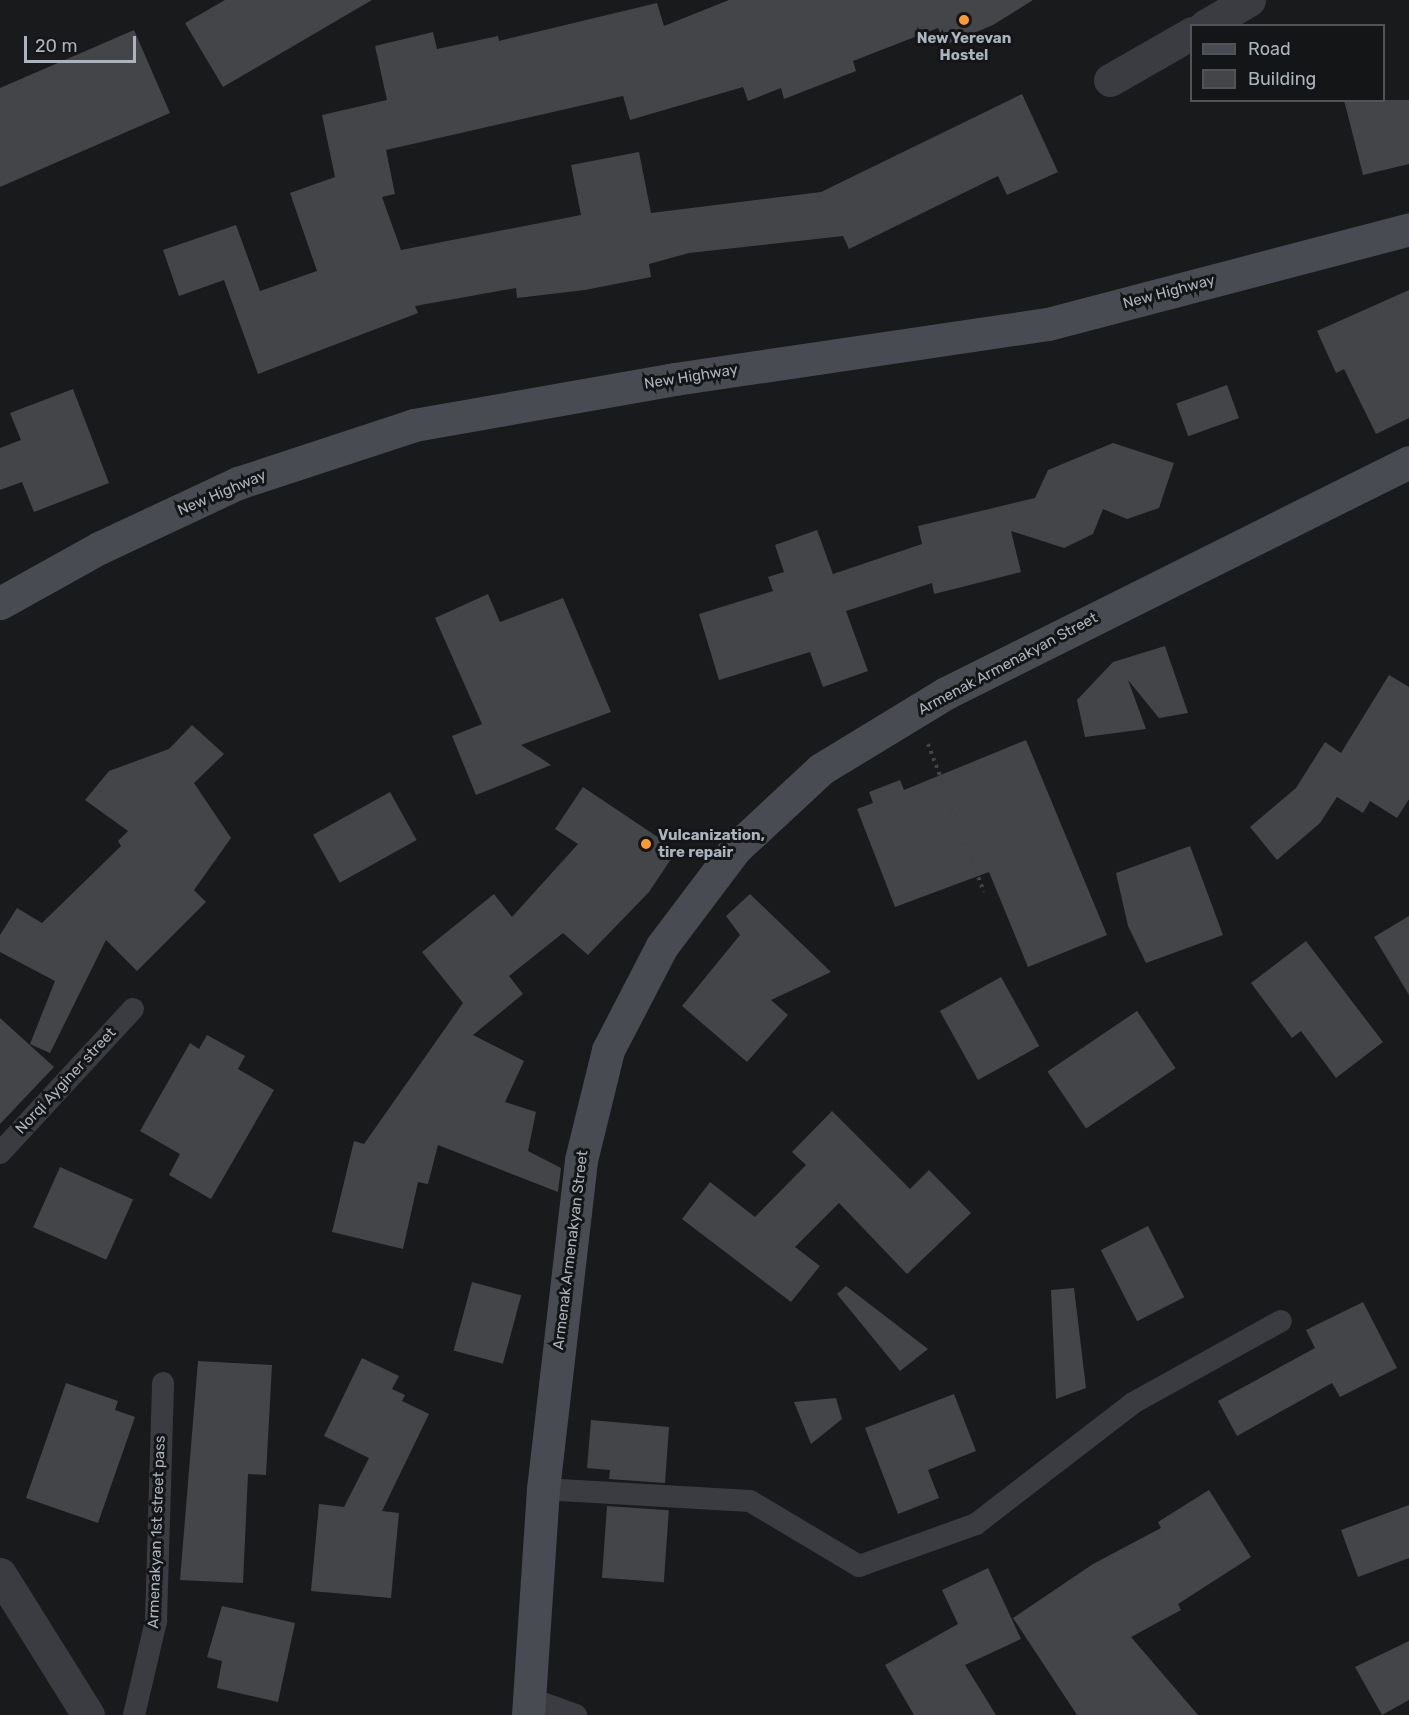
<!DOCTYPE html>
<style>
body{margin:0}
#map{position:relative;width:1409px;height:1715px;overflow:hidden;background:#191a1c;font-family:Rubik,sans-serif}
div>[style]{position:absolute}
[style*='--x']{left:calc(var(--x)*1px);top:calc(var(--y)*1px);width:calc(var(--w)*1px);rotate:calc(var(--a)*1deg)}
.building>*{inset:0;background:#434549;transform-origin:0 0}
.path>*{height:4px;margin-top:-2px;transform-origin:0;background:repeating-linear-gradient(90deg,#404449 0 3px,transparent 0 7.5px)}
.lane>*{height:22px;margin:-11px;padding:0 11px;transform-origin:11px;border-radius:11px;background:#3a3c41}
.street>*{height:33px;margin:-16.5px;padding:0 16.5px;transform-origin:16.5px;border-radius:16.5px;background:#3a3c41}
.secondary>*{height:33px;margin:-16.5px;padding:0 16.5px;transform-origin:16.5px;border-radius:16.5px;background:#484c52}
.dots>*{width:16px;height:16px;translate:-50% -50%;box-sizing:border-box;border:3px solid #141517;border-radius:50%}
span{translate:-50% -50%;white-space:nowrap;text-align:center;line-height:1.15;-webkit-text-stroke:6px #141517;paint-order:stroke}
.poi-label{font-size:15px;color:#abb3bd;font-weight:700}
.left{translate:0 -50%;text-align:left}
.street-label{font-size:15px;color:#abb3bd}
.legend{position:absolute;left:1190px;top:24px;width:195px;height:78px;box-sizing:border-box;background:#141517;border:2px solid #505459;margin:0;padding:8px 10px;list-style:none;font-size:18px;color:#abb3bd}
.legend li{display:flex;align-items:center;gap:12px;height:30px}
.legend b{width:30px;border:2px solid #505459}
.scale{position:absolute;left:24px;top:36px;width:112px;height:27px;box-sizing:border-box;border:3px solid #abb3bd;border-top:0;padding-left:8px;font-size:18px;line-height:21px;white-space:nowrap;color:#abb3bd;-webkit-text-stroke:4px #141517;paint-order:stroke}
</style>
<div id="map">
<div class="building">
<div style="clip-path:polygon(225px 0,372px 0,223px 87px,185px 23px)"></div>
<div style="clip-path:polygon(729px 0,1033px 0,993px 25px,945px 45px,938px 28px,853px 61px,856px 71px,784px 99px,781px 88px,748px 101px,743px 87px,630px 120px,623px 96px,386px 150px,395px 194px,382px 197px,401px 250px,581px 215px,571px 165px,639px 152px,651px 213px,821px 192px,1022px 94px,1058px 172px,1007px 195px,998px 176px,849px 249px,843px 236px,689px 253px,649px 264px,651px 277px,585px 290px,517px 298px,516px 288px,415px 306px,418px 313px,258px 374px,224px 280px,179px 296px,163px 250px,236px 225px,260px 291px,317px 271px,290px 193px,335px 177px,322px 115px,387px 100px,375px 46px,433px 32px,437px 49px,498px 36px,499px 41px,657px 3px,664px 26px)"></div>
<div style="clip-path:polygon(134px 30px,170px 113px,0 187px,0 88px)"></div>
<div style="clip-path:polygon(1344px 100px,1409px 100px,1409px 164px,1363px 175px)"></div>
<div style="clip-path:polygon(1409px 290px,1409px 418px,1376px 434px,1344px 369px,1336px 373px,1317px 331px)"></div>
<div style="left:1227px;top:385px;width:35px;height:54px;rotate:70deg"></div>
<div style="clip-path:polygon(73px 389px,109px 483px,34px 512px,22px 482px,0 490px,0 448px,21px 440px,10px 413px)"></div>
<div style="clip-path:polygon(1113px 443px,1174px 463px,1159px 508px,1127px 519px,1103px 509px,1093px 534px,1064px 548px,1011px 531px,1021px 572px,934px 594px,932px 583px,846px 611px,868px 671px,823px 687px,810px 652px,719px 680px,699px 614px,773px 591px,768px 577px,784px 572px,775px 545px,817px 530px,833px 574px,922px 544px,918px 526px,1035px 498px,1048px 470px)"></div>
<div style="clip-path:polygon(488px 594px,500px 622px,563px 598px,611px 712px,521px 745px,551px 765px,476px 795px,452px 736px,482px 724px,435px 618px)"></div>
<div style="clip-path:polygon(1165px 646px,1188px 713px,1159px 718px,1128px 680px,1146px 729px,1085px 737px,1077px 700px,1113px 662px)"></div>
<div style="clip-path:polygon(1389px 675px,1409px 687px,1409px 799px,1397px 818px,1370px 801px,1363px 813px,1337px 797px,1320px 823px,1277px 860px,1250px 827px,1296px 788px,1325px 742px,1341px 753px)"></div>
<div style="clip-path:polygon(192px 725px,224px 754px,194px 783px,231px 838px,194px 890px,206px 902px,137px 971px,106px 940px,50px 1053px,30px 1044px,55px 981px,0 952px,0 935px,17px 908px,42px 923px,121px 846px,118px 841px,128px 831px,85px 800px,109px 771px,169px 749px)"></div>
<div style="clip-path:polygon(1026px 740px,1107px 935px,1028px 967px,989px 872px,895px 907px,857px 809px,873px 803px,869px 792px,900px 780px,904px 790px)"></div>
<div style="clip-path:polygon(583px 787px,677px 850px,649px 892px,588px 955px,563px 933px,509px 976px,523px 994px,473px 1035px,524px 1061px,505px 1102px,536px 1112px,528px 1151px,561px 1168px,558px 1192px,438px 1145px,428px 1184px,418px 1182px,403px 1249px,332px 1232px,354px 1141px,364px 1144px,463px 1003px,422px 952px,494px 894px,512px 917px,578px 844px,555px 829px)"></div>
<div style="left:390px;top:792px;width:55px;height:88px;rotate:61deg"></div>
<div style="clip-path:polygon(1190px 846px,1223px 935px,1146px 963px,1128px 926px,1116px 873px)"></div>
<div style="clip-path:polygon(750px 894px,831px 972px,771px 1000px,788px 1015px,747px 1062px,682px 1006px,740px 935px,726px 916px)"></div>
<div style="clip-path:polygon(1409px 916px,1409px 995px,1374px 937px)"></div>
<div style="clip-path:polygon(1306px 941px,1383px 1042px,1336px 1078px,1301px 1031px,1292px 1038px,1251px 983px)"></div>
<div style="left:1001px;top:977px;width:79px;height:70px;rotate:61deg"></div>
<div style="left:1137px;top:1011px;width:69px;height:108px;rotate:56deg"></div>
<div style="clip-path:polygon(0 1018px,54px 1067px,0 1124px)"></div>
<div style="clip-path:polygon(207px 1035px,245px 1056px,238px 1069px,274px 1090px,211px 1199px,169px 1175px,180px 1154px,140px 1131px,190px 1043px,199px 1049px)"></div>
<div style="clip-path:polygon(832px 1111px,910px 1189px,929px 1170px,971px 1213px,907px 1274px,839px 1203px,795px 1247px,820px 1266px,791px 1302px,682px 1219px,710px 1182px,755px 1217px,806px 1165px,792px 1152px)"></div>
<div style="left:60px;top:1167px;width:80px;height:66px;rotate:24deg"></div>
<div style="left:1148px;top:1226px;width:80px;height:53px;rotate:63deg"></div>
<div style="left:472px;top:1282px;width:51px;height:71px;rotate:15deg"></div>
<div style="clip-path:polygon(846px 1286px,928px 1349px,900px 1371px,837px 1294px)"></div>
<div style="clip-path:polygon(1074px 1288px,1086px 1388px,1056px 1399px,1051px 1290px)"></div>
<div style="clip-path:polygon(1363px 1302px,1397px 1368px,1340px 1397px,1332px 1383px,1237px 1436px,1218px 1401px,1315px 1348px,1306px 1330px)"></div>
<div style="clip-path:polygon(362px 1358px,399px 1376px,392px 1389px,405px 1395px,402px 1401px,429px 1414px,382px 1511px,399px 1513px,391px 1598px,311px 1591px,319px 1504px,344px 1507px,369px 1458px,324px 1436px)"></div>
<div style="clip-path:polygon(198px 1361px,272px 1365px,266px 1475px,248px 1474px,243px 1583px,180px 1580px)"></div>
<div style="clip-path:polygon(66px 1383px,118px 1401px,115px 1410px,135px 1417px,98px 1523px,26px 1498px)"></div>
<div style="clip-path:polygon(954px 1394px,976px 1451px,928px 1470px,939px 1498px,898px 1514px,865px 1428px)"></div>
<div style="clip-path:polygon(836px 1398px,842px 1419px,811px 1444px,794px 1402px)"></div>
<div style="clip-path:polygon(591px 1420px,669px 1427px,665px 1483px,609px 1479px,610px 1470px,587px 1468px)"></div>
<div style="clip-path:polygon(1209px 1490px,1251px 1557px,1178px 1604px,1181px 1610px,1131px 1637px,1198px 1715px,1077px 1715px,1013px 1618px,1093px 1564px,1161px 1528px,1158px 1522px)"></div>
<div style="clip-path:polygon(1409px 1505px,1409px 1558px,1358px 1577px,1341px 1530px)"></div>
<div style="left:607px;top:1506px;width:62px;height:72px;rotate:4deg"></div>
<div style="clip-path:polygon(988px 1568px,1021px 1639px,965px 1665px,996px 1715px,914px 1715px,885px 1665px,958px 1624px,942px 1590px)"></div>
<div style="clip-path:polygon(222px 1606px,295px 1623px,278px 1702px,217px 1688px,222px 1661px,207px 1657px)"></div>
<div style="clip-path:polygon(1409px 1641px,1409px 1700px,1382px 1715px,1355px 1667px)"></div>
</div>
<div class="path">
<div style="--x:928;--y:744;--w:158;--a:69.3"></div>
</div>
<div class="lane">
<div style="--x:0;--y:1153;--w:196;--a:-47.3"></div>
<div style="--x:543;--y:1489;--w:207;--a:3.3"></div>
<div style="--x:750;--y:1501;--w:127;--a:30.8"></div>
<div style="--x:859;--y:1566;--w:124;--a:-19.7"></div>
<div style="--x:976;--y:1524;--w:198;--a:-37.6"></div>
<div style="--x:1133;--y:1403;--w:169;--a:-29"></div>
<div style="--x:529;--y:1698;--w:50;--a:19.9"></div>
<div style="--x:134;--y:1715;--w:97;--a:-76.8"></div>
<div style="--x:156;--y:1621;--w:238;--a:-88.3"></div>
</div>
<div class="street">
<div style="--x:1205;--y:26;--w:51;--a:-30.6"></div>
<div style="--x:1110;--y:80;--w:95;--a:-29.8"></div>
<div style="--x:0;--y:1574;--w:166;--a:58"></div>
</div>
<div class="secondary">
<div style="--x:0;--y:603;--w:113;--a:-29.1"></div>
<div style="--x:99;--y:548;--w:153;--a:-25.1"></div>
<div style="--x:238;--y:483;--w:185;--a:-18.2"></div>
<div style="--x:414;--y:425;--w:265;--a:-10"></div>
<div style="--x:675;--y:379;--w:377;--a:-8.4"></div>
<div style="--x:1048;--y:324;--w:373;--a:-14.7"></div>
<div style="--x:528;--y:1715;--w:226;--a:-86.2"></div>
<div style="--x:543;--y:1489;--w:331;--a:-83.4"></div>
<div style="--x:581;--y:1160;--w:113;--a:-76.2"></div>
<div style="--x:608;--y:1050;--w:117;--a:-62.6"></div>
<div style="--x:662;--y:946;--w:121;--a:-53"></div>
<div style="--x:735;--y:849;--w:117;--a:-42.9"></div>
<div style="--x:821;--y:769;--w:146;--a:-31.3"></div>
<div style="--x:946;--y:693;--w:517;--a:-26.52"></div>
</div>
<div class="dots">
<div style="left:964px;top:20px;background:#ff9b2e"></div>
<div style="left:646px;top:844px;background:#ff9b2e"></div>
</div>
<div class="poi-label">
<span style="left:964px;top:47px">New Yerevan<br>Hostel</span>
<span class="left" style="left:658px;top:844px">Vulcanization,<br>tire repair</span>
</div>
<div class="street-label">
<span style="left:1169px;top:292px;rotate:-15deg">New Highway</span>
<span style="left:691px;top:377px;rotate:-9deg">New Highway</span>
<span style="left:222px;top:493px;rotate:-23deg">New Highway</span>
<span style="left:1008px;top:664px;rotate:-28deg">Armenak Armenakyan Street</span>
<span style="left:66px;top:1081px;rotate:-47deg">Norqi Ayginer street</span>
<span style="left:571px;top:1250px;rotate:-83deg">Armenak Armenakyan Street</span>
<span style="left:157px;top:1532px;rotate:-88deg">Armenakyan 1st street pass</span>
</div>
<ul class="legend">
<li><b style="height:8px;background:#484c52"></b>Road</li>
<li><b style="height:16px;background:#434549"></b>Building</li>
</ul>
<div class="scale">20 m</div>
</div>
